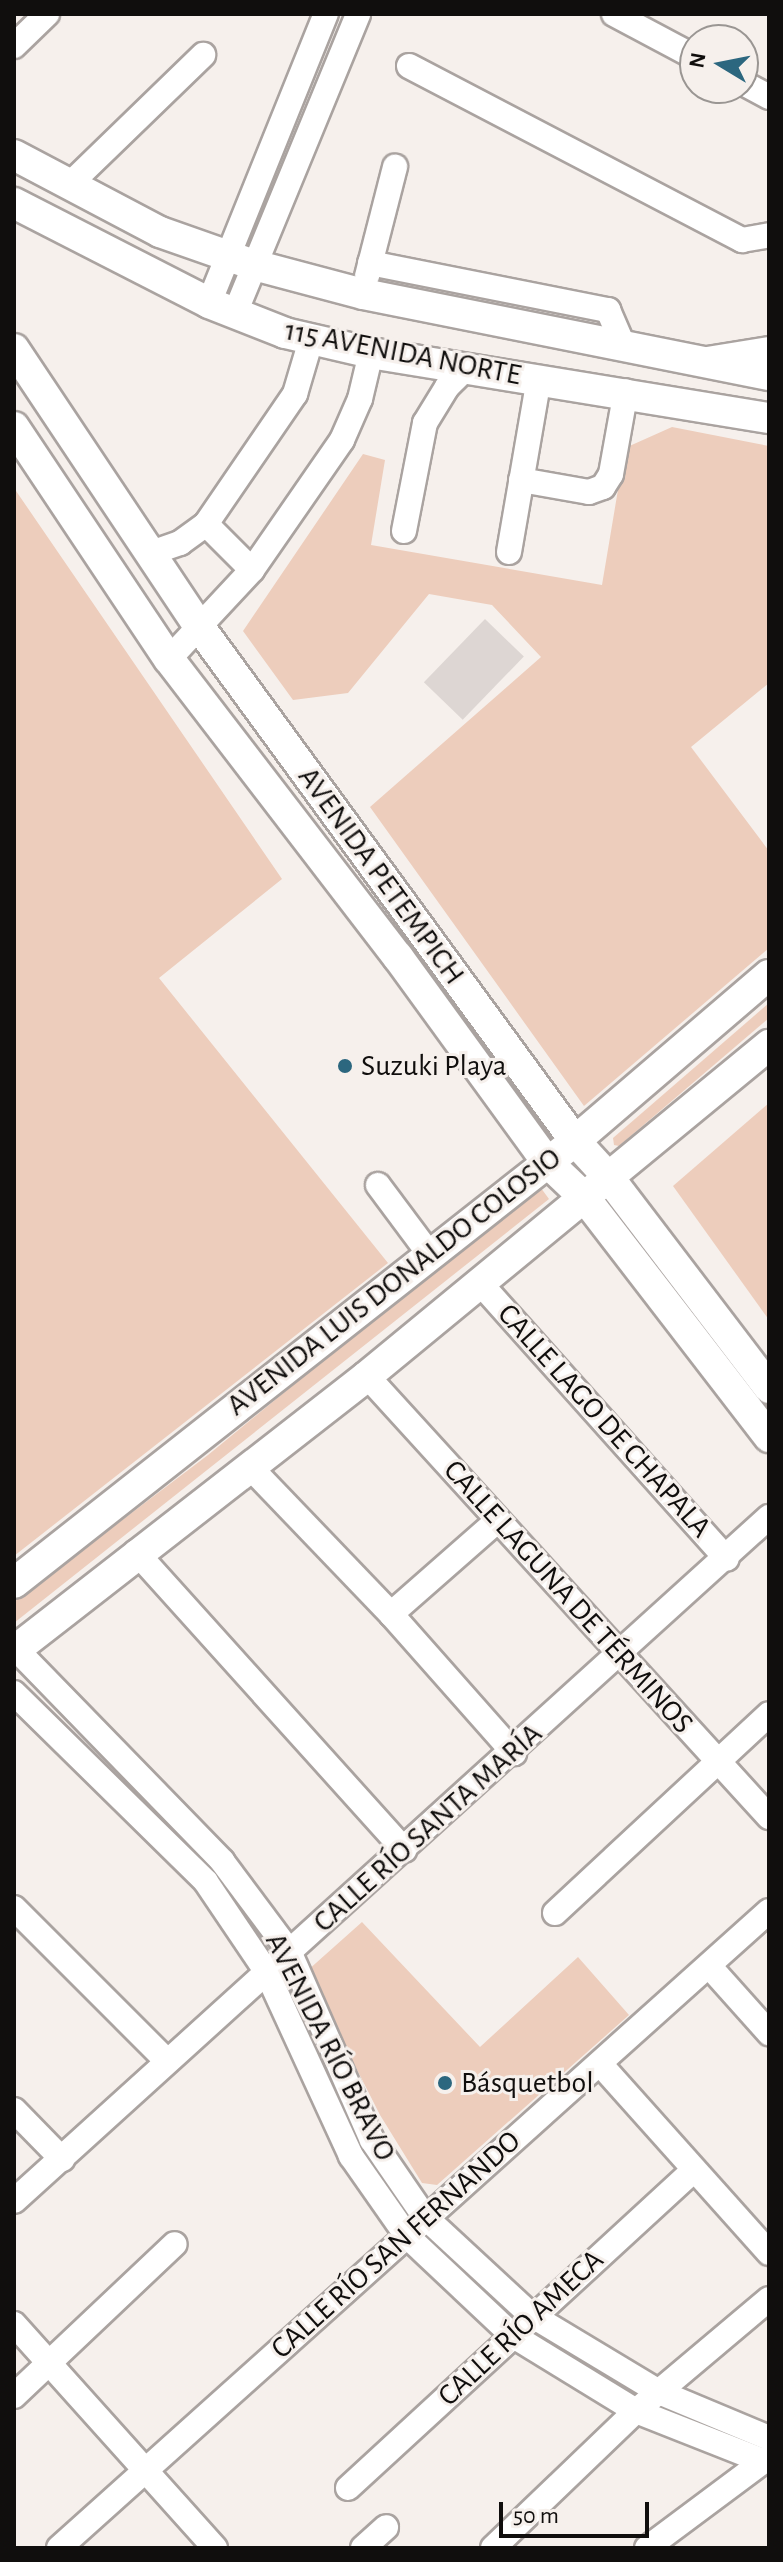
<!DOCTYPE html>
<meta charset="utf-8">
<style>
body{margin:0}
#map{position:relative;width:783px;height:2562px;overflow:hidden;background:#f6f0ec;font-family:"Alegreya Sans",sans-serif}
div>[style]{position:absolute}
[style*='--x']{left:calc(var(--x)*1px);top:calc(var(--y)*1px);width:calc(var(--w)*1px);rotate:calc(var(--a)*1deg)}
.green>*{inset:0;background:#edcdbc}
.building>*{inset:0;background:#ddd6d3;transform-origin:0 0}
.roads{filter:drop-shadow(2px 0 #aaa3a0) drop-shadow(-2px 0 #aaa3a0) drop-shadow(0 2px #aaa3a0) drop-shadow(0 -2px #aaa3a0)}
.minor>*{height:24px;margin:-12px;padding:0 12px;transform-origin:12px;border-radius:12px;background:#fff}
.major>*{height:30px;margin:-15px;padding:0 15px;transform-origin:15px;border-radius:15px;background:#fff}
.dots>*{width:22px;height:22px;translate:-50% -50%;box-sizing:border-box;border:4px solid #f6f0ec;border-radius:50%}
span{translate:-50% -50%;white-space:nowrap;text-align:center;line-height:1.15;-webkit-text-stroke:6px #f6f0ec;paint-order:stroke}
.street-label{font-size:30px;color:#100e0d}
.poi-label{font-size:30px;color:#100e0d}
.left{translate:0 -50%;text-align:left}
.frame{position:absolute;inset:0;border:16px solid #100e0d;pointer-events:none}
.north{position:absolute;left:679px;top:24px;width:80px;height:80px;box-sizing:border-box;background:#f6f0ec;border:2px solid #9a9693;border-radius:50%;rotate:280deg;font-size:22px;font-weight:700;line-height:32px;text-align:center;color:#100e0d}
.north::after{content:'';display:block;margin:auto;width:28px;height:36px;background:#2c677f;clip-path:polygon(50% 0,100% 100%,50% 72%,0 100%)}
.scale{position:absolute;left:499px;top:2502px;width:150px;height:36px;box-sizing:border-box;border:4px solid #100e0d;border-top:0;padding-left:10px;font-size:24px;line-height:28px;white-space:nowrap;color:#100e0d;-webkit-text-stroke:6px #f6f0ec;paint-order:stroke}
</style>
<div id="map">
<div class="green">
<div style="clip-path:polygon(672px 427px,769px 446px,769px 683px,691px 747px,769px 851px,769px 948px,584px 1106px,370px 807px,541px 657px,492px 605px,429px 594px,348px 693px,293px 700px,243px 631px,363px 454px,385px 460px,371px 545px,602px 585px,625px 448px)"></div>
<div style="clip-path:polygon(14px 488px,282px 879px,159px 978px,388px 1263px,14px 1556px)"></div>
<div style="clip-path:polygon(769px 1003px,769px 1018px,619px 1146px,614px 1145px,613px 1138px)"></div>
<div style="clip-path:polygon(769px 1103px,769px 1320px,673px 1186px)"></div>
<div style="clip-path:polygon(538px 1184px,549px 1199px,14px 1623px,14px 1602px,208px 1455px)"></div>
<div style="clip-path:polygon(362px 1922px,480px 2047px,578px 1957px,629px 2015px,437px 2185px,422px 2183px,380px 2115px,307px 1971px)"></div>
</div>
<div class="building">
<div style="left:485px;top:619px;width:54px;height:88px;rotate:44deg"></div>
</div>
<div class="roads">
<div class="minor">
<div style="--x:614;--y:14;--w:92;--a:28"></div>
<div style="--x:14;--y:46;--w:46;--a:-44.1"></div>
<div style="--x:409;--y:66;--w:376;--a:27.6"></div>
<div style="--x:742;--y:240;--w:27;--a:-10"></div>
<div style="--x:743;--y:83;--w:30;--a:28"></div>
<div style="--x:69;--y:185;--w:187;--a:-44.1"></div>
<div style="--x:370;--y:263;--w:243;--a:11.2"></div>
<div style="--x:608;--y:310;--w:40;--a:66.6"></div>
<div style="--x:367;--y:276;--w:113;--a:-75.6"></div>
<div style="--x:209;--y:303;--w:312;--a:-68"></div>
<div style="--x:235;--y:313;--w:323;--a:-67.6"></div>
<div style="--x:708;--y:359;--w:62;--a:-9.3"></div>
<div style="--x:521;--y:480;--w:69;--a:10"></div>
<div style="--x:589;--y:492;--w:15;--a:-20"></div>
<div style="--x:603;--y:487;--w:15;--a:-58"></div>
<div style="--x:611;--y:474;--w:84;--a:-79.8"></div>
<div style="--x:206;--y:524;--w:65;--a:45"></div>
<div style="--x:404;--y:531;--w:110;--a:-79"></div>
<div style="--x:425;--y:423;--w:42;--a:-58.6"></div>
<div style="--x:447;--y:387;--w:28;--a:-45"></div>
<div style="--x:509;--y:552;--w:176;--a:-80.2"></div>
<div style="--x:151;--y:553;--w:31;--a:-19"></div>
<div style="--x:180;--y:543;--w:32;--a:-36"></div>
<div style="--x:206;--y:524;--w:158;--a:-55.6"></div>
<div style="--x:295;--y:394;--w:56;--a:-73.5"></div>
<div style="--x:169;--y:659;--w:122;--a:-47"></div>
<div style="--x:252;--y:570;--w:158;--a:-55.3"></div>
<div style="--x:342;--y:440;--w:45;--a:-66.3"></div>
<div style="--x:360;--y:399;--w:47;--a:-76.6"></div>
<div style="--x:378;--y:1185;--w:89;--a:53.3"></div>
<div style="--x:480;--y:1283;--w:370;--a:48.2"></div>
<div style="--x:367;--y:1376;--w:597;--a:47.65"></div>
<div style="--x:250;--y:1467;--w:204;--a:46.2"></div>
<div style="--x:391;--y:1614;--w:186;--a:48.5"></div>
<div style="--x:136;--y:1552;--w:401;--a:48"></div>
<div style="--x:391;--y:1614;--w:141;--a:-41.3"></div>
<div style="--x:16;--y:1649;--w:296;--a:45.8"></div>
<div style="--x:222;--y:1861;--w:112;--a:53.3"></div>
<div style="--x:289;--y:1951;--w:206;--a:66.3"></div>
<div style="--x:372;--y:2140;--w:92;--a:55.6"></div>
<div style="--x:424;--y:2216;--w:146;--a:42.8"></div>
<div style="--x:531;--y:2315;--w:149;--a:31"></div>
<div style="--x:659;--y:2392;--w:119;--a:22.7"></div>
<div style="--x:14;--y:1693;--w:269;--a:44.5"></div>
<div style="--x:206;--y:1882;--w:107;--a:56"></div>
<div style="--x:266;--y:1971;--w:204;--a:65.3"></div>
<div style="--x:351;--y:2156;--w:98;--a:55"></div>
<div style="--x:407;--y:2236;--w:144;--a:43.3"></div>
<div style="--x:512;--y:2335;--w:145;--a:31.5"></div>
<div style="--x:636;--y:2411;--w:136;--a:21.5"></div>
<div style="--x:14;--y:1908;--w:216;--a:45"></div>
<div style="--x:555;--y:1913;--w:292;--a:-42.9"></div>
<div style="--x:710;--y:1967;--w:89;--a:48.2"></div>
<div style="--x:601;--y:2065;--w:252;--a:48.2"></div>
<div style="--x:14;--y:2110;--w:69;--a:45.6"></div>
<div style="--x:14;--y:2201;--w:1019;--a:-42.18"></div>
<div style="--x:14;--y:2324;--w:301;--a:48.1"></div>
<div style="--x:14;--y:2396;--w:221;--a:-43.4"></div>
<div style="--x:348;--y:2488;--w:470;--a:-42.6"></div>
<div style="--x:59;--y:2548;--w:954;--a:-41.9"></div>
<div style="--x:363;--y:2548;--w:31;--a:-42"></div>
<div style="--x:493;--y:2548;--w:198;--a:-43.8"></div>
<div style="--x:636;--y:2411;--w:174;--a:-40.1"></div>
<div style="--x:647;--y:2548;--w:152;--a:-36.7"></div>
</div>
<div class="major">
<div style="--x:14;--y:155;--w:165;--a:27.8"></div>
<div style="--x:160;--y:232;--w:100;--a:19.3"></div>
<div style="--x:254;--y:265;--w:113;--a:14.9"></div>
<div style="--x:363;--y:294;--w:414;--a:11.3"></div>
<div style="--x:14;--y:203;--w:219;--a:27.1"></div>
<div style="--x:209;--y:303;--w:82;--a:21.5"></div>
<div style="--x:285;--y:333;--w:88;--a:13.1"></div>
<div style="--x:371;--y:353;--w:403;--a:9.3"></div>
<div style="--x:14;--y:349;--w:337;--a:56.3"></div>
<div style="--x:201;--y:629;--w:634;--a:53.85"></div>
<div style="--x:575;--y:1141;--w:52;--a:47.4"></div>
<div style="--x:610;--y:1179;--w:263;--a:52.7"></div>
<div style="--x:14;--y:427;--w:279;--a:56.3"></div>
<div style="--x:169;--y:659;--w:376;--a:52.5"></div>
<div style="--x:398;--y:957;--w:252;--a:54"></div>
<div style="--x:546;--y:1161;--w:54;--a:43.5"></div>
<div style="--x:585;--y:1198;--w:302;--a:52.4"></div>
<div style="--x:14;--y:1583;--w:714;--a:-38.23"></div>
<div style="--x:575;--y:1141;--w:255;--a:-40.6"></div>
<div style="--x:14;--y:1651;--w:447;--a:-37.9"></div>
<div style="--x:367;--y:1376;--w:521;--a:-39.47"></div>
</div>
</div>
<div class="dots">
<div style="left:345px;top:1066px;background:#2c677f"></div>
<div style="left:445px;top:2083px;background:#2c677f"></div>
</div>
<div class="street-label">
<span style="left:403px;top:353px;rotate:11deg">115 AVENIDA NORTE</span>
<span style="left:381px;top:876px;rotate:54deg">AVENIDA PETEMPICH</span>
<span style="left:394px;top:1282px;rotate:-38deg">AVENIDA LUIS DONALDO COLOSIO</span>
<span style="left:604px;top:1421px;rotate:48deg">CALLE LAGO DE CHAPALA</span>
<span style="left:568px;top:1597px;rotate:48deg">CALLE LAGUNA DE TÉRMINOS</span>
<span style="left:428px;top:1828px;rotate:-42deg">CALLE RÍO SANTA MARÍA</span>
<span style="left:330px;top:2047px;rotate:63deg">AVENIDA RÍO BRAVO</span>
<span style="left:396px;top:2245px;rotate:-42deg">CALLE RÍO SAN FERNANDO</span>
<span style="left:521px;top:2328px;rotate:-43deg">CALLE RÍO AMECA</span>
</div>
<div class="poi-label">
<span class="left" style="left:361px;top:1066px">Suzuki Playa</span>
<span class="left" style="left:461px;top:2083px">Básquetbol</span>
</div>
<div class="frame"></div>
<div class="north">N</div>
<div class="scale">50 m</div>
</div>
